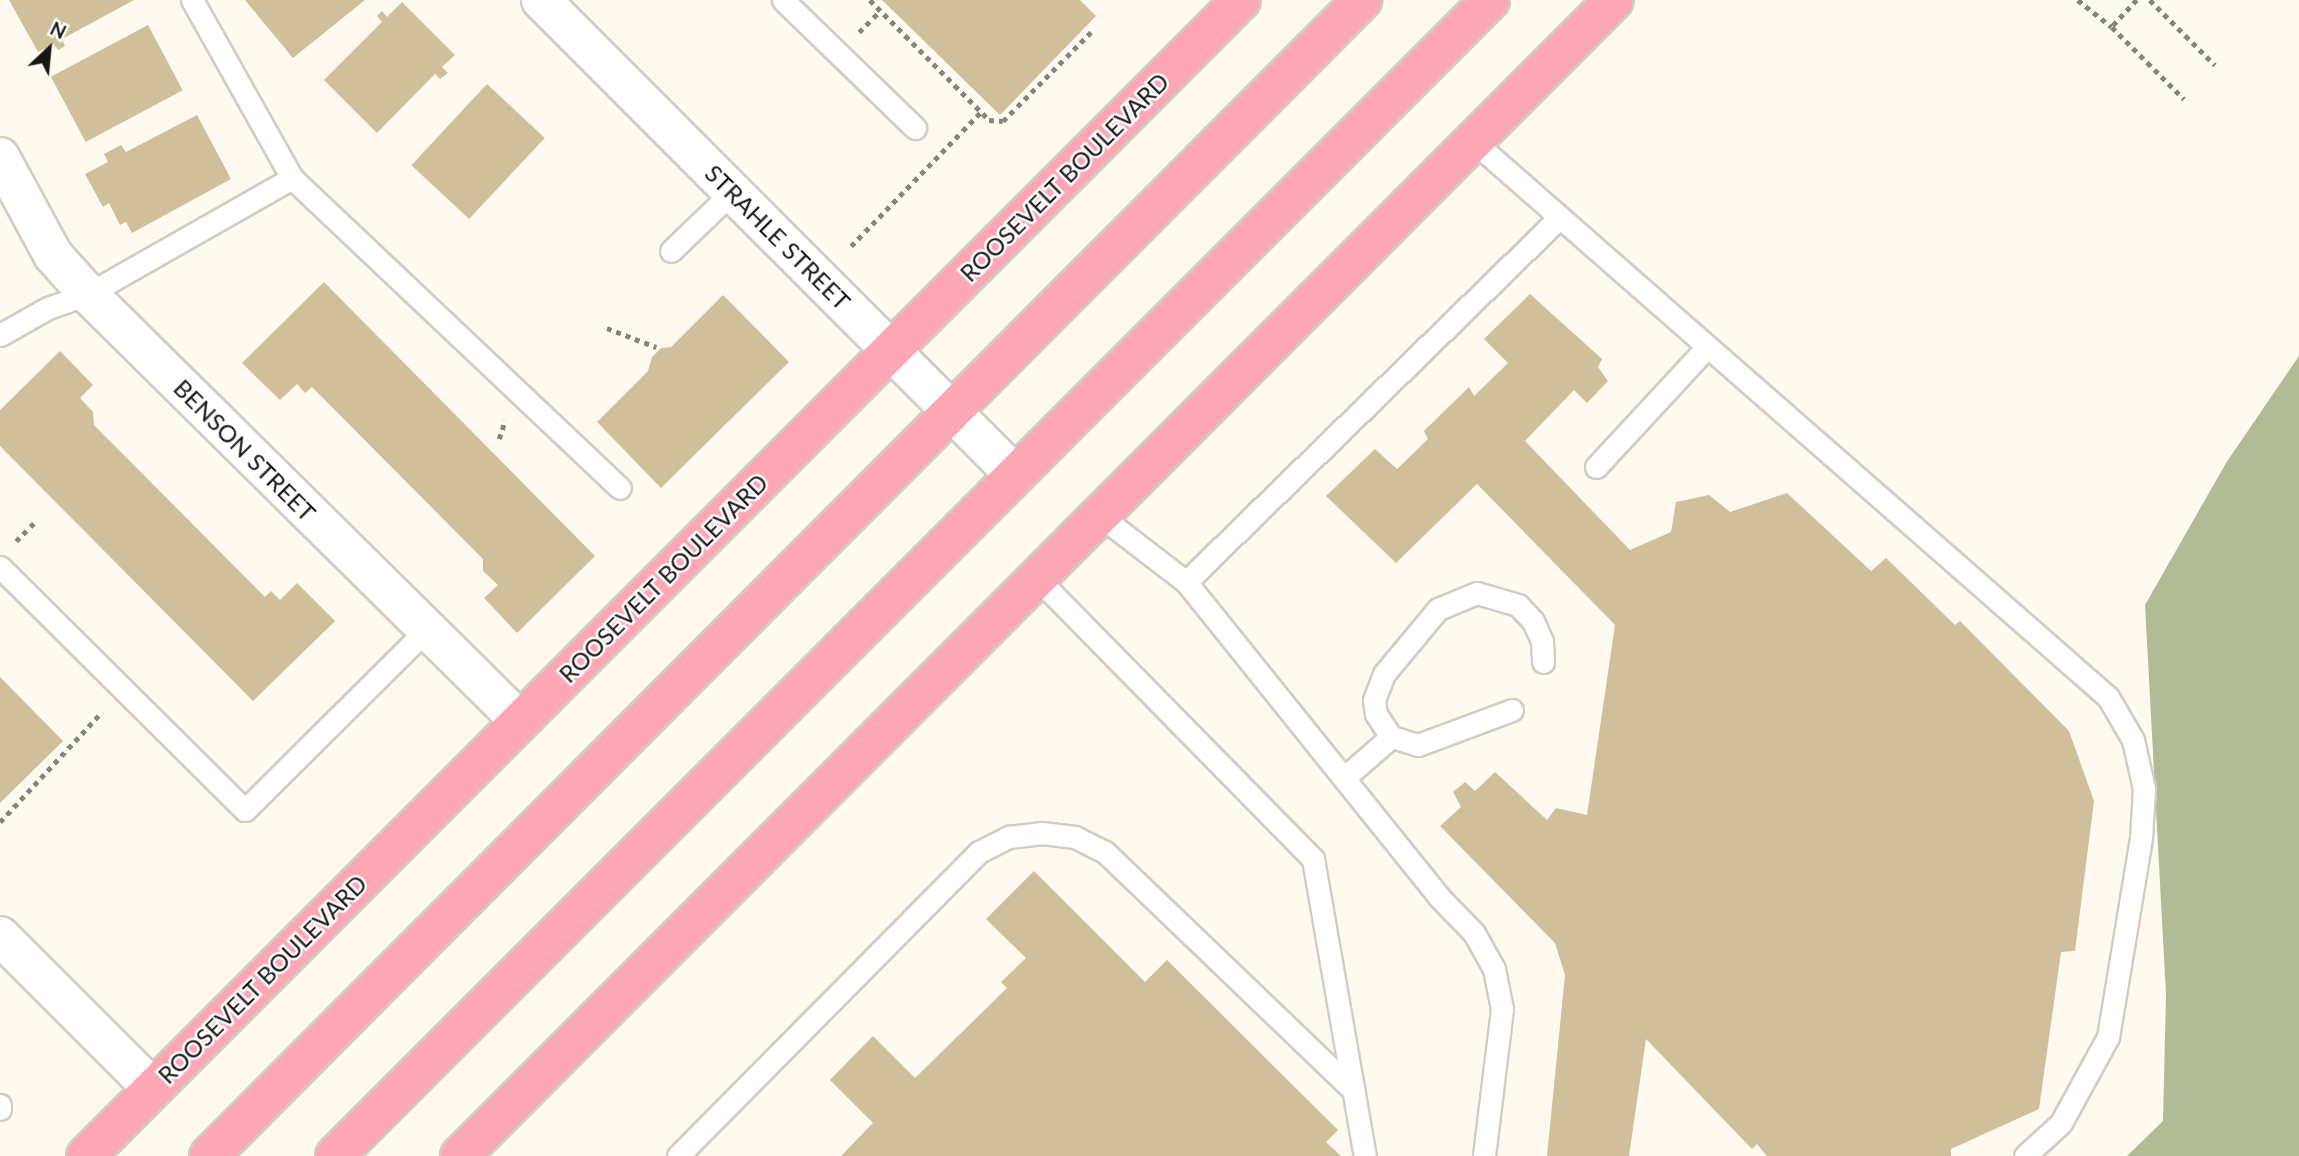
<!DOCTYPE html>
<style>
body{margin:0}
#map{position:relative;width:2299px;height:1156px;overflow:hidden;background:#fefaf0;font-family:Lato,sans-serif}
div>[style]{position:absolute}
[style*='--x']{left:calc(var(--x)*1px);top:calc(var(--y)*1px);width:calc(var(--w)*1px);rotate:calc(var(--a)*1deg)}
.forest>*{inset:0;background:#b1bb96}
.building>*{inset:0;background:#cfbf9b;transform-origin:0 0}
.path>*{height:4.5px;margin-top:-2.25px;transform-origin:0;background:repeating-linear-gradient(90deg,#87847d 0 5px,transparent 0 10px)}
.roads{filter:drop-shadow(2px 0 #d1cdc4) drop-shadow(-2px 0 #d1cdc4) drop-shadow(0 2px #d1cdc4) drop-shadow(0 -2px #d1cdc4)}
.lane>*{height:21px;margin:-10.5px;padding:0 10.5px;transform-origin:10.5px;border-radius:10.5px;background:#fff}
.street>*{height:38px;margin:-19px;padding:0 19px;transform-origin:19px;border-radius:19px;background:#fff}
.highway>*{height:38px;margin:-19px;padding:0 19px;transform-origin:19px;border-radius:19px;background:#fda6b5}
span{translate:-50% -50%;white-space:nowrap;text-align:center;line-height:1.15;-webkit-text-stroke:5px #fff;paint-order:stroke}
.street-label{font-size:24px;color:#191714}
.north{position:absolute;left:14px;top:14px;width:70px;height:70px;-webkit-text-stroke:5px #fff;paint-order:stroke;rotate:26deg;font-size:19px;font-weight:700;line-height:28px;text-align:center;color:#191714}
.north::after{content:'';display:block;margin:auto;width:24px;height:32px;background:#191714;clip-path:polygon(50% 0,100% 100%,50% 72%,0 100%)}
</style>
<div id="map">
<div class="forest">
<div style="clip-path:polygon(2299px 356px,2299px 1156px,2127px 1156px,2163px 1121px,2166px 994px,2145px 605px,2226px 463px)"></div>
</div>
<div class="building">
<div style="clip-path:polygon(9px 0,134px 0,62px 39px,65px 46px,58px 50px,54px 44px,38px 52px)"></div>
<div style="clip-path:polygon(245px 0,365px 0,293px 58px)"></div>
<div style="clip-path:polygon(882px 0,1080px 0,1096px 16px,1000px 115px)"></div>
<div style="clip-path:polygon(402px 2px,455px 55px,442px 67px,448px 73px,440px 79px,435px 74px,377px 133px,324px 80px,382px 22px,377px 16px,382px 11px,387px 17px)"></div>
<div style="left:148px;top:25px;width:74px;height:110px;rotate:62deg"></div>
<div style="left:487px;top:84px;width:79px;height:111px;rotate:43deg"></div>
<div style="clip-path:polygon(197px 115px,231px 179px,132px 233px,126px 222px,120px 225px,109px 203px,103px 207px,85px 174px,108px 162px,104px 154px,121px 145px,126px 152px)"></div>
<div style="clip-path:polygon(324px 282px,595px 556px,517px 633px,484px 598px,498px 585px,483px 571px,483px 559px,312px 387px,305px 393px,297px 384px,280px 400px,242px 363px)"></div>
<div style="clip-path:polygon(1530px 294px,1602px 359px,1598px 367px,1608px 381px,1587px 403px,1574px 390px,1525px 441px,1630px 550px,1671px 532px,1676px 502px,1709px 495px,1730px 512px,1787px 493px,1871px 571px,1886px 558px,1955px 625px,1960px 621px,2069px 731px,2094px 801px,2075px 951px,2061px 952px,2039px 1109px,1951px 1149px,1951px 1156px,1767px 1156px,1757px 1144px,1752px 1149px,1646px 1039px,1629px 1156px,1547px 1156px,1565px 975px,1555px 943px,1440px 826px,1461px 807px,1453px 792px,1465px 782px,1475px 791px,1495px 772px,1547px 820px,1556px 808px,1587px 815px,1615px 625px,1477px 484px,1396px 563px,1326px 496px,1375px 449px,1397px 469px,1428px 439px,1424px 431px,1469px 387px,1474px 396px,1508px 363px,1484px 339px)"></div>
<div style="clip-path:polygon(723px 295px,789px 362px,661px 488px,597px 422px,648px 371px,652px 357px,661px 348px,671px 347px)"></div>
<div style="clip-path:polygon(60px 351px,93px 385px,80px 398px,93px 412px,94px 425px,265px 597px,271px 591px,280px 600px,297px 583px,335px 621px,253px 701px,0 446px,0 410px)"></div>
<div style="clip-path:polygon(0 677px,63px 741px,0 803px)"></div>
<div style="clip-path:polygon(1034px 871px,1145px 982px,1167px 960px,1338px 1130px,1326px 1142px,1341px 1156px,841px 1156px,873px 1123px,830px 1080px,873px 1036px,915px 1078px,1007px 988px,1001px 982px,1026px 958px,986px 919px)"></div>
</div>
<div class="path">
<div style="--x:870;--y:0;--w:169;--a:45.2"></div>
<div style="--x:989;--y:120;--w:14;--a:4"></div>
<div style="--x:1003;--y:121;--w:125;--a:-45.3"></div>
<div style="--x:2078;--y:0;--w:43;--a:38.5"></div>
<div style="--x:2137;--y:0;--w:37;--a:133"></div>
<div style="--x:2112;--y:27;--w:102;--a:45"></div>
<div style="--x:2150;--y:0;--w:92;--a:45"></div>
<div style="--x:859;--y:32;--w:30;--a:-45"></div>
<div style="--x:851;--y:246;--w:187;--a:-45.9"></div>
<div style="--x:607;--y:328;--w:53;--a:21.2"></div>
<div style="--x:499;--y:439;--w:20;--a:-72"></div>
<div style="--x:16;--y:541;--w:25;--a:-45"></div>
<div style="--x:0;--y:822;--w:150;--a:-47.2"></div>
</div>
<div class="roads">
<div class="lane">
<div style="--x:783;--y:0;--w:184;--a:44.1"></div>
<div style="--x:1473;--y:141;--w:844;--a:41.21"></div>
<div style="--x:2108;--y:697;--w:50;--a:59.8"></div>
<div style="--x:2133;--y:740;--w:50;--a:77.3"></div>
<div style="--x:2144;--y:789;--w:49;--a:93.5"></div>
<div style="--x:2141;--y:838;--w:202;--a:99.4"></div>
<div style="--x:2108;--y:1037;--w:98;--a:118.7"></div>
<div style="--x:2061;--y:1123;--w:49;--a:137.5"></div>
<div style="--x:292;--y:178;--w:451;--a:43.4"></div>
<div style="--x:671;--y:251;--w:85;--a:-44"></div>
<div style="--x:0;--y:335;--w:55;--a:-29.4"></div>
<div style="--x:48;--y:308;--w:42;--a:-19.3"></div>
<div style="--x:88;--y:294;--w:235;--a:-29.6"></div>
<div style="--x:292;--y:178;--w:204;--a:-119.3"></div>
<div style="--x:1596;--y:467;--w:163;--a:-47.2"></div>
<div style="--x:1099;--y:515;--w:110;--a:37.6"></div>
<div style="--x:1186;--y:582;--w:404;--a:51.2"></div>
<div style="--x:1439;--y:897;--w:50;--a:45.8"></div>
<div style="--x:1474;--y:933;--w:41;--a:60.9"></div>
<div style="--x:1494;--y:969;--w:41;--a:78.7"></div>
<div style="--x:1502;--y:1009;--w:148;--a:97"></div>
<div style="--x:0;--y:567;--w:345;--a:44.8"></div>
<div style="--x:245;--y:810;--w:255;--a:-44.8"></div>
<div style="--x:1037;--y:578;--w:394;--a:45.5"></div>
<div style="--x:1313;--y:859;--w:302;--a:80.1"></div>
<div style="--x:1186;--y:582;--w:521;--a:-44.3"></div>
<div style="--x:1512;--y:710;--w:100;--a:159.6"></div>
<div style="--x:1418;--y:745;--w:28;--a:-163"></div>
<div style="--x:1391;--y:737;--w:27;--a:-123"></div>
<div style="--x:1376;--y:714;--w:14;--a:-98"></div>
<div style="--x:1374;--y:700;--w:28;--a:-69"></div>
<div style="--x:1384;--y:674;--w:85;--a:-50.3"></div>
<div style="--x:1438;--y:609;--w:42;--a:-22.3"></div>
<div style="--x:1477;--y:593;--w:43;--a:16.3"></div>
<div style="--x:1518;--y:605;--w:22;--a:47"></div>
<div style="--x:1533;--y:621;--w:22;--a:66"></div>
<div style="--x:1542;--y:641;--w:21;--a:87"></div>
<div style="--x:1344;--y:778;--w:62;--a:-41.1"></div>
<div style="--x:0;--y:1105;--w:4;--a:90"></div>
<div style="--x:678;--y:1156;--w:428;--a:-45.3"></div>
<div style="--x:979;--y:852;--w:34;--a:-27"></div>
<div style="--x:1009;--y:837;--w:33;--a:-7"></div>
<div style="--x:1042;--y:833;--w:33;--a:7"></div>
<div style="--x:1075;--y:837;--w:34;--a:27"></div>
<div style="--x:1105;--y:852;--w:344;--a:43.8"></div>
</div>
<div class="street">
<div style="--x:541;--y:0;--w:671;--a:45.06"></div>
<div style="--x:0;--y:157;--w:111;--a:61.6"></div>
<div style="--x:53;--y:255;--w:52;--a:48.1"></div>
<div style="--x:88;--y:294;--w:607;--a:44.67"></div>
<div style="--x:0;--y:936;--w:216;--a:45"></div>
</div>
<div class="highway">
<div style="--x:86;--y:1156;--w:1634;--a:-45.02"></div>
<div style="--x:209;--y:1156;--w:1633;--a:-45.07"></div>
<div style="--x:335;--y:1156;--w:1634;--a:-45.02"></div>
<div style="--x:460;--y:1156;--w:1633;--a:-45.05"></div>
</div>
</div>
<div class="street-label">
<span style="left:1064px;top:177px;rotate:-45deg">ROOSEVELT BOULEVARD</span>
<span style="left:778px;top:237px;rotate:45deg">STRAHLE STREET</span>
<span style="left:245px;top:450px;rotate:45deg">BENSON STREET</span>
<span style="left:663px;top:578px;rotate:-45deg">ROOSEVELT BOULEVARD</span>
<span style="left:262px;top:979px;rotate:-45deg">ROOSEVELT BOULEVARD</span>
</div>
<div class="north">N</div>
</div>
